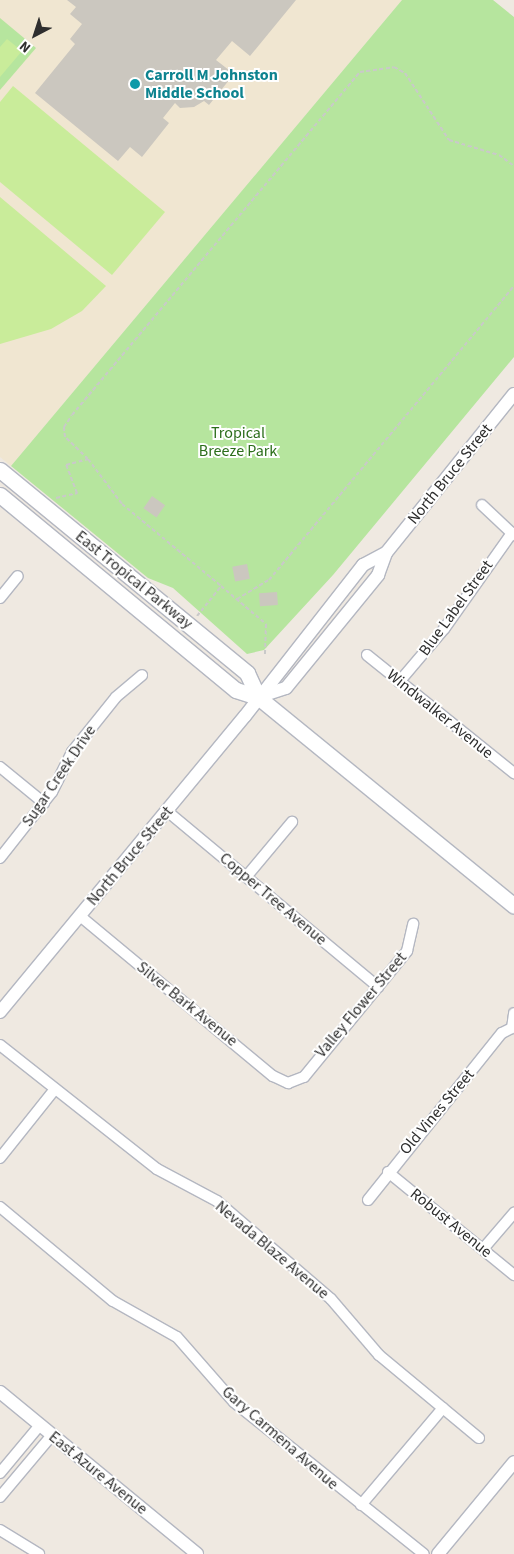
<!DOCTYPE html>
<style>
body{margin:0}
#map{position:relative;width:514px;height:1554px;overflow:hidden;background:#efe9e1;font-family:"Source Sans 3",sans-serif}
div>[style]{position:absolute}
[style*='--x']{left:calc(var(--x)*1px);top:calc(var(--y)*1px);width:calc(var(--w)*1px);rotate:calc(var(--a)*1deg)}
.education>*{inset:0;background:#f0e6d1}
.green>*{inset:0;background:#b6e59e}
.pitch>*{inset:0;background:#c9ec9a}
.building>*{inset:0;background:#cbc7bf;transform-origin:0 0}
.path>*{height:2px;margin-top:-1px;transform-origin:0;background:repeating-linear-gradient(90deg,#c9c9c9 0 4px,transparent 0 6.5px)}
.roads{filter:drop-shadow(1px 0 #b4b7c1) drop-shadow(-1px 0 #b4b7c1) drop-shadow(0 1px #b4b7c1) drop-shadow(0 -1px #b4b7c1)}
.minor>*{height:10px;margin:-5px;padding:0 5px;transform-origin:5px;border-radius:5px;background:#fff}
.tertiary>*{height:12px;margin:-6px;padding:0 6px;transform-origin:6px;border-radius:6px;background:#fff}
.secondary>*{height:15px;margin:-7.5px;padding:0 7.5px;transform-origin:7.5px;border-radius:7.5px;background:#fff}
.dots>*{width:14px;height:14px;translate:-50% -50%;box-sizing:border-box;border:2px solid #fff;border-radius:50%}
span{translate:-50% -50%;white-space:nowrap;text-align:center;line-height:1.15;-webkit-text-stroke:4px #fff;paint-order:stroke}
.culture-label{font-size:16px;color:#0d838f;font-weight:700}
.left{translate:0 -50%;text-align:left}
.park-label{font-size:16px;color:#2c6e1b}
.street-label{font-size:16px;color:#2e2e2e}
.north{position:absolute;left:10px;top:10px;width:50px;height:50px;-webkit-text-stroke:4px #fff;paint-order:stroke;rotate:220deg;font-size:14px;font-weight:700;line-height:20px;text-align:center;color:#2e2e2e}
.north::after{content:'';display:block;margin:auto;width:18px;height:22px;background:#2e2e2e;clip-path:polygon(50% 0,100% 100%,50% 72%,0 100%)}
</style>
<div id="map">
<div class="education">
<div style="clip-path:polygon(0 0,402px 0,11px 466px,0 457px)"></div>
</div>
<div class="green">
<div style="clip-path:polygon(402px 0,493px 0,514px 17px,514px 357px,333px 575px,264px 650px,247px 654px,173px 588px,148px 578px,11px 466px)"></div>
<div style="clip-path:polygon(0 18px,36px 48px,0 90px)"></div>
</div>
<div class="pitch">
<div style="clip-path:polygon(7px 39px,22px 51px,0 77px,0 47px)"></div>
<div style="clip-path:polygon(13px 86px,165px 212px,112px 275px,0 182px,0 102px)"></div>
<div style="clip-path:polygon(0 197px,106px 286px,82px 311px,51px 329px,0 344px)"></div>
</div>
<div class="building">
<div style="clip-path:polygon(67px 0,296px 0,250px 56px,232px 41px,216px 60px,234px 74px,209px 105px,204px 101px,194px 107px,180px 108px,175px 103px,163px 118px,169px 123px,142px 157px,130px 147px,118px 161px,35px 93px,75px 44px,70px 39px,82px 24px,70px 14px,76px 7px)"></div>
<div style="left:152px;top:496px;width:16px;height:15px;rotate:35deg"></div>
<div style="left:247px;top:564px;width:15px;height:15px;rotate:79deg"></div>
<div style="left:277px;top:592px;width:13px;height:18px;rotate:86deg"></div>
</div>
<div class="path">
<div style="--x:88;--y:459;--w:32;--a:-136"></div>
<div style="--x:65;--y:437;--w:10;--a:-96"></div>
<div style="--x:64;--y:427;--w:14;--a:-56"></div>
<div style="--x:72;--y:415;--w:448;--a:-50"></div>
<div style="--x:360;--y:72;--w:34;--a:-8"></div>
<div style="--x:394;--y:67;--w:13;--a:29"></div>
<div style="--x:405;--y:73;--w:80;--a:56.7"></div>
<div style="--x:449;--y:140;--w:52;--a:16.7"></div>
<div style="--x:499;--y:155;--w:19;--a:36"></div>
<div style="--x:56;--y:498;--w:22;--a:-13"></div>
<div style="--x:77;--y:493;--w:30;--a:-111"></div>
<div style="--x:66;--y:465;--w:23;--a:-15"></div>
<div style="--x:88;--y:459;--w:56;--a:52.9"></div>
<div style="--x:122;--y:504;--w:129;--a:39.6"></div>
<div style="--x:237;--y:599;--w:37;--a:-31"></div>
<div style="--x:269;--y:580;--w:383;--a:-50.2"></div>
<div style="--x:197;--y:616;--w:38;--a:-51"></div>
<div style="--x:221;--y:586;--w:59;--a:40.2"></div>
<div style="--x:266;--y:624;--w:30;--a:92"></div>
</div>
<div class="roads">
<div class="minor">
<div style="--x:482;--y:505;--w:44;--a:43.2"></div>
<div style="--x:0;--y:598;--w:28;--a:-51"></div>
<div style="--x:367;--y:655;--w:189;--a:38.8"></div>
<div style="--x:399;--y:682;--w:70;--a:-49.7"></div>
<div style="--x:444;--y:629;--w:118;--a:-54.7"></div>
<div style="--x:0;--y:767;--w:57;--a:39.3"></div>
<div style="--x:167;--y:811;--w:275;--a:39.8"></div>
<div style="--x:0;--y:858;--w:84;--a:-51.8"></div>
<div style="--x:52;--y:792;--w:45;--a:-63.4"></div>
<div style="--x:72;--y:752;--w:70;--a:-51.3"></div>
<div style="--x:116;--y:697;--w:34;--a:-40"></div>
<div style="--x:246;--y:877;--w:72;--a:-50.1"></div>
<div style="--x:80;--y:916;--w:251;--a:39.7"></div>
<div style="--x:273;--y:1076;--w:17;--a:25"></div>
<div style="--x:288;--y:1083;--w:17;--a:-21"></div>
<div style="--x:304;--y:1077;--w:163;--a:-50.7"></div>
<div style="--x:407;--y:951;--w:28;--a:-77"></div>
<div style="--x:512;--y:1028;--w:15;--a:-82"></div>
<div style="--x:0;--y:1045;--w:200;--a:38.3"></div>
<div style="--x:157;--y:1169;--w:68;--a:28.1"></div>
<div style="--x:217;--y:1201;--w:150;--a:40.7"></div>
<div style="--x:331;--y:1299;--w:74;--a:49.4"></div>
<div style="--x:379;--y:1355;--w:130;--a:39.7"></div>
<div style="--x:0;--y:1158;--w:88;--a:-51.4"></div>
<div style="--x:388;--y:1172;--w:163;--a:39.3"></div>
<div style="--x:368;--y:1200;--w:214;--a:-51.3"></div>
<div style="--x:502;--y:1033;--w:13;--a:-27"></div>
<div style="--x:0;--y:1207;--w:147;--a:39.8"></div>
<div style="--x:113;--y:1301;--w:73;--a:29.4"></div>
<div style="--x:177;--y:1337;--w:86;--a:48.8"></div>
<div style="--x:234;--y:1402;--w:243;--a:38.7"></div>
<div style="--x:483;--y:1249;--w:48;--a:-49.3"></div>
<div style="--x:0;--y:1473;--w:62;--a:-50.2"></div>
<div style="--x:0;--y:1497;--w:81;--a:-50"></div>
<div style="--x:361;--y:1505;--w:127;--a:-49.8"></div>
<div style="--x:0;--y:1530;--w:46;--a:31.6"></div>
</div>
<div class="tertiary">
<div style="--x:258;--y:697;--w:29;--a:-18"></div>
<div style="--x:286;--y:688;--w:146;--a:-50.8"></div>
<div style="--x:378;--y:575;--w:23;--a:-70"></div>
<div style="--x:386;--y:553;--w:204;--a:-51.2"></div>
<div style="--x:0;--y:1012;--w:384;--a:-50.4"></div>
<div style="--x:245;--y:716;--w:192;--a:-52"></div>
<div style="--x:363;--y:565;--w:26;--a:-28"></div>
<div style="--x:0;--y:1392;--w:255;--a:39.4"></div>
<div style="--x:438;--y:1554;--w:119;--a:-50.4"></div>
</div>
<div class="secondary">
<div style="--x:0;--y:470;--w:320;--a:39.4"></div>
<div style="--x:247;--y:673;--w:26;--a:65"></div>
<div style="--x:0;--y:495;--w:306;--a:39.6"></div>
<div style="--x:236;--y:690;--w:23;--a:18"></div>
<div style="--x:258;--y:697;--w:330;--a:39.2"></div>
</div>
</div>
<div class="dots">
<div style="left:135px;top:84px;background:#0f9aa8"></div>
</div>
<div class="culture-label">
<span class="left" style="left:145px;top:84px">Carroll M Johnston<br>Middle School</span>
</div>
<div class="park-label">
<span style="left:238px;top:442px">Tropical<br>Breeze Park</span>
</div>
<div class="street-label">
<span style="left:450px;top:474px;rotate:-51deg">North Bruce Street</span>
<span style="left:134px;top:580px;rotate:39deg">East Tropical Parkway</span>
<span style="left:456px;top:608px;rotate:-54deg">Blue Label Street</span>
<span style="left:440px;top:714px;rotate:39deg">Windwalker Avenue</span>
<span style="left:59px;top:776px;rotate:-56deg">Sugar Creek Drive</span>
<span style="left:130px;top:856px;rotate:-50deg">North Bruce Street</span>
<span style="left:273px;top:899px;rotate:40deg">Copper Tree Avenue</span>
<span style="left:187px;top:1004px;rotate:39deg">Silver Bark Avenue</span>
<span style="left:361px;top:1005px;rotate:-50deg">Valley Flower Street</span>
<span style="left:437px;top:1112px;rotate:-50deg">Old Vines Street</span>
<span style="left:451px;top:1223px;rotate:39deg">Robust Avenue</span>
<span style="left:272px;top:1250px;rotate:40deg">Nevada Blaze Avenue</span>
<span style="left:280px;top:1438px;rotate:41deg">Gary Carmena Avenue</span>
<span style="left:98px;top:1473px;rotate:39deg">East Azure Avenue</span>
</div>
<div class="north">N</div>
</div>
